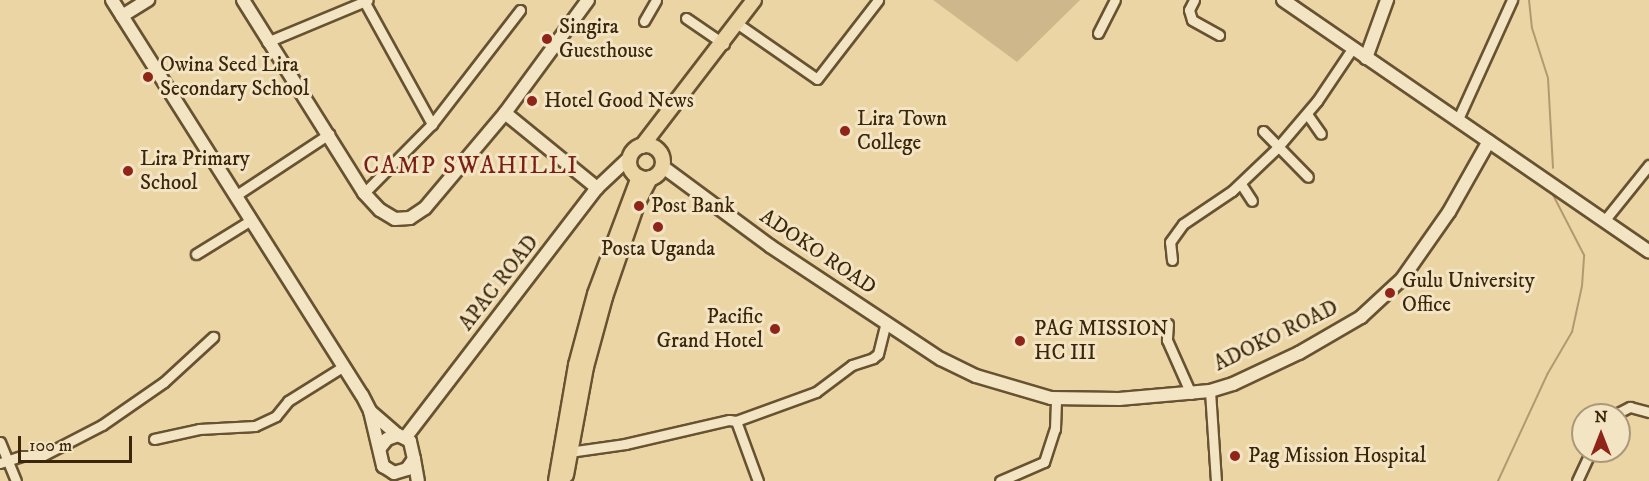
<!DOCTYPE html>
<style>
body{margin:0}
#map{position:relative;width:1649px;height:481px;overflow:hidden;background:#ecd5a4;font-family:"IM FELL DW Pica",serif}
div>[style]{position:absolute}
[style*='--x']{left:calc(var(--x)*1px);top:calc(var(--y)*1px);width:calc(var(--w)*1px);rotate:calc(var(--a)*1deg)}
.green>*{inset:0;background:#ceb78a}
.stream>*{height:2px;margin:-1px;padding:0 1px;transform-origin:1px;border-radius:1px;background:#b09a70}
.roads{filter:drop-shadow(2px 0 #675231) drop-shadow(-2px 0 #675231) drop-shadow(0 2px #675231) drop-shadow(0 -2px #675231)}
.street>*{height:9px;margin:-4.5px;padding:0 4.5px;transform-origin:4.5px;border-radius:4.5px;background:#f3e4c4}
.secondary>*{height:12px;margin:-6px;padding:0 6px;transform-origin:6px;border-radius:6px;background:#f3e4c4}
.primary>*{height:14px;margin:-7px;padding:0 7px;transform-origin:7px;border-radius:7px;background:#ecd5a4}
.primary>.ring{margin:-7px;padding:0;box-sizing:content-box;background:none;border:14px solid #ecd5a4;border-radius:50%}
.dots>*{width:16px;height:16px;translate:-50% -50%;box-sizing:border-box;border:3px solid #f3e4c4;border-radius:50%}
span{translate:-50% -50%;white-space:nowrap;text-align:center;line-height:1.15;-webkit-text-stroke:6px #f3e4c4;paint-order:stroke}
.poi-label{font-size:21px;color:#3b260b}
.left{translate:0 -50%;text-align:left}
.right{translate:-100% -50%;text-align:right}
.street-label{font-size:21px;color:#3b260b}
.quarter-label{font-size:24px;color:#7a1f14;letter-spacing:1.5px}
.north{position:absolute;left:1571px;top:403px;width:60px;height:60px;box-sizing:border-box;background:#f3e4c4;border:2px solid #a9987a;border-radius:50%;rotate:0deg;font-size:16px;font-weight:700;line-height:24px;text-align:center;color:#3b260b}
.north::after{content:'';display:block;margin:auto;width:21px;height:27px;background:#8f2418;clip-path:polygon(50% 0,100% 100%,50% 72%,0 100%)}
.scale{position:absolute;left:18px;top:436px;width:114px;height:27px;box-sizing:border-box;border:3px solid #3b260b;border-top:0;padding-left:8px;font-size:18px;line-height:21px;white-space:nowrap;color:#3b260b;-webkit-text-stroke:4px #f3e4c4;paint-order:stroke}
</style>
<div id="map">
<div class="green">
<div style="clip-path:polygon(933px 0,1080px 0,1017px 62px)"></div>
</div>
<div class="stream">
<div style="--x:1529;--y:0;--w:28;--a:84"></div>
<div style="--x:1532;--y:28;--w:52;--a:72.3"></div>
<div style="--x:1548;--y:78;--w:90;--a:86.8"></div>
<div style="--x:1498;--y:481;--w:119;--a:-65.2"></div>
<div style="--x:1548;--y:373;--w:48;--a:-59.7"></div>
<div style="--x:1572;--y:332;--w:47;--a:-77.7"></div>
<div style="--x:1582;--y:286;--w:31;--a:-86"></div>
<div style="--x:1584;--y:255;--w:68;--a:-117.3"></div>
</div>
<div class="roads">
<div class="street">
<div style="--x:1194;--y:0;--w:11;--a:117"></div>
<div style="--x:1189;--y:10;--w:10;--a:73"></div>
<div style="--x:1192;--y:20;--w:31;--a:29"></div>
<div style="--x:364;--y:1;--w:141;--a:61.1"></div>
<div style="--x:686;--y:18;--w:46;--a:34.4"></div>
<div style="--x:644;--y:21;--w:24;--a:-60"></div>
<div style="--x:738;--y:24;--w:96;--a:34.8"></div>
<div style="--x:817;--y:79;--w:100;--a:-52.3"></div>
<div style="--x:1098;--y:33;--w:37;--a:-63"></div>
<div style="--x:267;--y:42;--w:109;--a:-22.6"></div>
<div style="--x:1307;--y:114;--w:24;--a:55"></div>
<div style="--x:1458;--y:119;--w:131;--a:-65.6"></div>
<div style="--x:1263;--y:131;--w:64;--a:45.6"></div>
<div style="--x:1241;--y:184;--w:20;--a:57"></div>
<div style="--x:364;--y:193;--w:97;--a:-45.4"></div>
<div style="--x:432;--y:124;--w:144;--a:-52.3"></div>
<div style="--x:235;--y:196;--w:113;--a:-33.4"></div>
<div style="--x:1604;--y:221;--w:72;--a:-51.2"></div>
<div style="--x:196;--y:254;--w:65;--a:-31.7"></div>
<div style="--x:1172;--y:260;--w:18;--a:-96"></div>
<div style="--x:1170;--y:242;--w:22;--a:-54"></div>
<div style="--x:1183;--y:224;--w:59;--a:-34"></div>
<div style="--x:1232;--y:191;--w:62;--a:-43.7"></div>
<div style="--x:1277;--y:148;--w:62;--a:-49.6"></div>
<div style="--x:1317;--y:101;--w:63;--a:-56.1"></div>
<div style="--x:1168;--y:324;--w:16;--a:94"></div>
<div style="--x:1167;--y:340;--w:59;--a:66"></div>
<div style="--x:1210;--y:391;--w:90;--a:86.2"></div>
<div style="--x:1614;--y:415;--w:18;--a:-27"></div>
<div style="--x:1630;--y:407;--w:20;--a:15"></div>
<div style="--x:736;--y:421;--w:85;--a:-19.9"></div>
<div style="--x:816;--y:392;--w:45;--a:-36.9"></div>
<div style="--x:852;--y:365;--w:22;--a:-18"></div>
<div style="--x:873;--y:358;--w:6;--a:-39"></div>
<div style="--x:878;--y:354;--w:32;--a:-76"></div>
<div style="--x:154;--y:439;--w:46;--a:-12.5"></div>
<div style="--x:199;--y:429;--w:56;--a:-3.1"></div>
<div style="--x:255;--y:426;--w:23;--a:-25"></div>
<div style="--x:276;--y:416;--w:19;--a:-51"></div>
<div style="--x:288;--y:401;--w:66;--a:-32"></div>
<div style="--x:0;--y:442;--w:42;--a:67.7"></div>
<div style="--x:569;--y:452;--w:57;--a:-8.1"></div>
<div style="--x:625;--y:444;--w:107;--a:-13"></div>
<div style="--x:729;--y:420;--w:7;--a:8"></div>
<div style="--x:736;--y:421;--w:64;--a:69.9"></div>
<div style="--x:0;--y:463;--w:23;--a:-18"></div>
<div style="--x:22;--y:456;--w:20;--a:0"></div>
<div style="--x:42;--y:456;--w:68;--a:-27.3"></div>
<div style="--x:102;--y:425;--w:75;--a:-34.7"></div>
<div style="--x:164;--y:382;--w:67;--a:-42.6"></div>
<div style="--x:1000;--y:481;--w:48;--a:-23.4"></div>
<div style="--x:1044;--y:462;--w:35;--a:-72"></div>
<div style="--x:1055;--y:429;--w:31;--a:-88"></div>
<div style="--x:1577;--y:481;--w:33;--a:-65"></div>
</div>
<div class="secondary">
<div style="--x:112;--y:0;--w:467;--a:57.7"></div>
<div style="--x:362;--y:395;--w:18;--a:63"></div>
<div style="--x:370;--y:411;--w:57;--a:76.7"></div>
<div style="--x:383;--y:466;--w:13;--a:32"></div>
<div style="--x:394;--y:473;--w:14;--a:-17"></div>
<div style="--x:407;--y:469;--w:12;--a:-55"></div>
<div style="--x:414;--y:459;--w:18;--a:-103"></div>
<div style="--x:410;--y:441;--w:13;--a:-153"></div>
<div style="--x:398;--y:435;--w:12;--a:160"></div>
<div style="--x:387;--y:439;--w:11;--a:128"></div>
<div style="--x:243;--y:0;--w:228;--a:57.9"></div>
<div style="--x:364;--y:193;--w:23;--a:47"></div>
<div style="--x:380;--y:210;--w:17;--a:31"></div>
<div style="--x:395;--y:219;--w:15;--a:-4"></div>
<div style="--x:410;--y:218;--w:18;--a:-34"></div>
<div style="--x:425;--y:208;--w:124;--a:-49.9"></div>
<div style="--x:505;--y:113;--w:140;--a:-53.7"></div>
<div style="--x:1283;--y:0;--w:444;--a:34.5"></div>
<div style="--x:122;--y:16;--w:31;--a:-32"></div>
<div style="--x:1366;--y:58;--w:62;--a:-70.1"></div>
<div style="--x:505;--y:113;--w:119;--a:39.2"></div>
<div style="--x:663;--y:167;--w:133;--a:36.4"></div>
<div style="--x:770;--y:246;--w:205;--a:33.5"></div>
<div style="--x:941;--y:359;--w:39;--a:26"></div>
<div style="--x:976;--y:376;--w:78;--a:16.3"></div>
<div style="--x:1051;--y:398;--w:68;--a:0.8"></div>
<div style="--x:1119;--y:399;--w:91;--a:-5"></div>
<div style="--x:1210;--y:391;--w:24;--a:-17"></div>
<div style="--x:1233;--y:384;--w:73;--a:-25.2"></div>
<div style="--x:1299;--y:353;--w:72;--a:-30.1"></div>
<div style="--x:1361;--y:317;--w:56;--a:-42.8"></div>
<div style="--x:1402;--y:279;--w:82;--a:-55"></div>
<div style="--x:1449;--y:212;--w:81;--a:-60.6"></div>
<div style="--x:370;--y:411;--w:37;--a:41"></div>
<div style="--x:405;--y:438;--w:315;--a:-52.5"></div>
<div style="--x:597;--y:188;--w:45;--a:-43.2"></div>
<div style="--x:414;--y:459;--w:22;--a:80"></div>
</div>
<div class="primary">
<div class="ring" style="left:629px;top:145px;width:20px;height:20px"></div>
<div style="--x:642;--y:146;--w:184;--a:-52.5"></div>
<div style="--x:566;--y:475;--w:110;--a:-79.5"></div>
<div style="--x:586;--y:367;--w:73;--a:-74.8"></div>
<div style="--x:605;--y:297;--w:98;--a:-71"></div>
<div style="--x:637;--y:204;--w:29;--a:-63"></div>
<div style="--x:556;--y:481;--w:118;--a:-80.2"></div>
<div style="--x:576;--y:365;--w:73;--a:-75"></div>
<div style="--x:595;--y:294;--w:125;--a:-69.4"></div>
</div>
</div>
<div class="dots">
<div style="left:547px;top:39px;background:#8f2418"></div>
<div style="left:148px;top:77px;background:#8f2418"></div>
<div style="left:532px;top:101px;background:#8f2418"></div>
<div style="left:845px;top:131px;background:#8f2418"></div>
<div style="left:128px;top:171px;background:#8f2418"></div>
<div style="left:639px;top:206px;background:#8f2418"></div>
<div style="left:658px;top:227px;background:#8f2418"></div>
<div style="left:1390px;top:293px;background:#8f2418"></div>
<div style="left:775px;top:329px;background:#8f2418"></div>
<div style="left:1020px;top:341px;background:#8f2418"></div>
<div style="left:1235px;top:456px;background:#8f2418"></div>
</div>
<div class="poi-label">
<span class="left" style="left:559px;top:39px">Singira<br>Guesthouse</span>
<span class="left" style="left:160px;top:77px">Owina Seed Lira<br>Secondary School</span>
<span class="left" style="left:544px;top:101px">Hotel Good News</span>
<span class="left" style="left:857px;top:131px">Lira Town<br>College</span>
<span class="left" style="left:140px;top:171px">Lira Primary<br>School</span>
<span class="left" style="left:651px;top:206px">Post Bank</span>
<span style="left:658px;top:249px">Posta Uganda</span>
<span class="left" style="left:1402px;top:293px">Gulu University<br>Office</span>
<span class="right" style="left:763px;top:329px">Pacific<br>Grand Hotel</span>
<span class="left" style="left:1034px;top:341px">PAG MISSION<br>HC III</span>
<span class="left" style="left:1248px;top:456px">Pag Mission Hospital</span>
</div>
<div class="street-label">
<span style="left:818px;top:252px;rotate:34deg">ADOKO ROAD</span>
<span style="left:499px;top:283px;rotate:-52deg">APAC ROAD</span>
<span style="left:1276px;top:336px;rotate:-26deg">ADOKO ROAD</span>
</div>
<div class="quarter-label">
<span style="left:471px;top:167px">CAMP SWAHILLI</span>
</div>
<div class="north">N</div>
<div class="scale">100 m</div>
</div>
